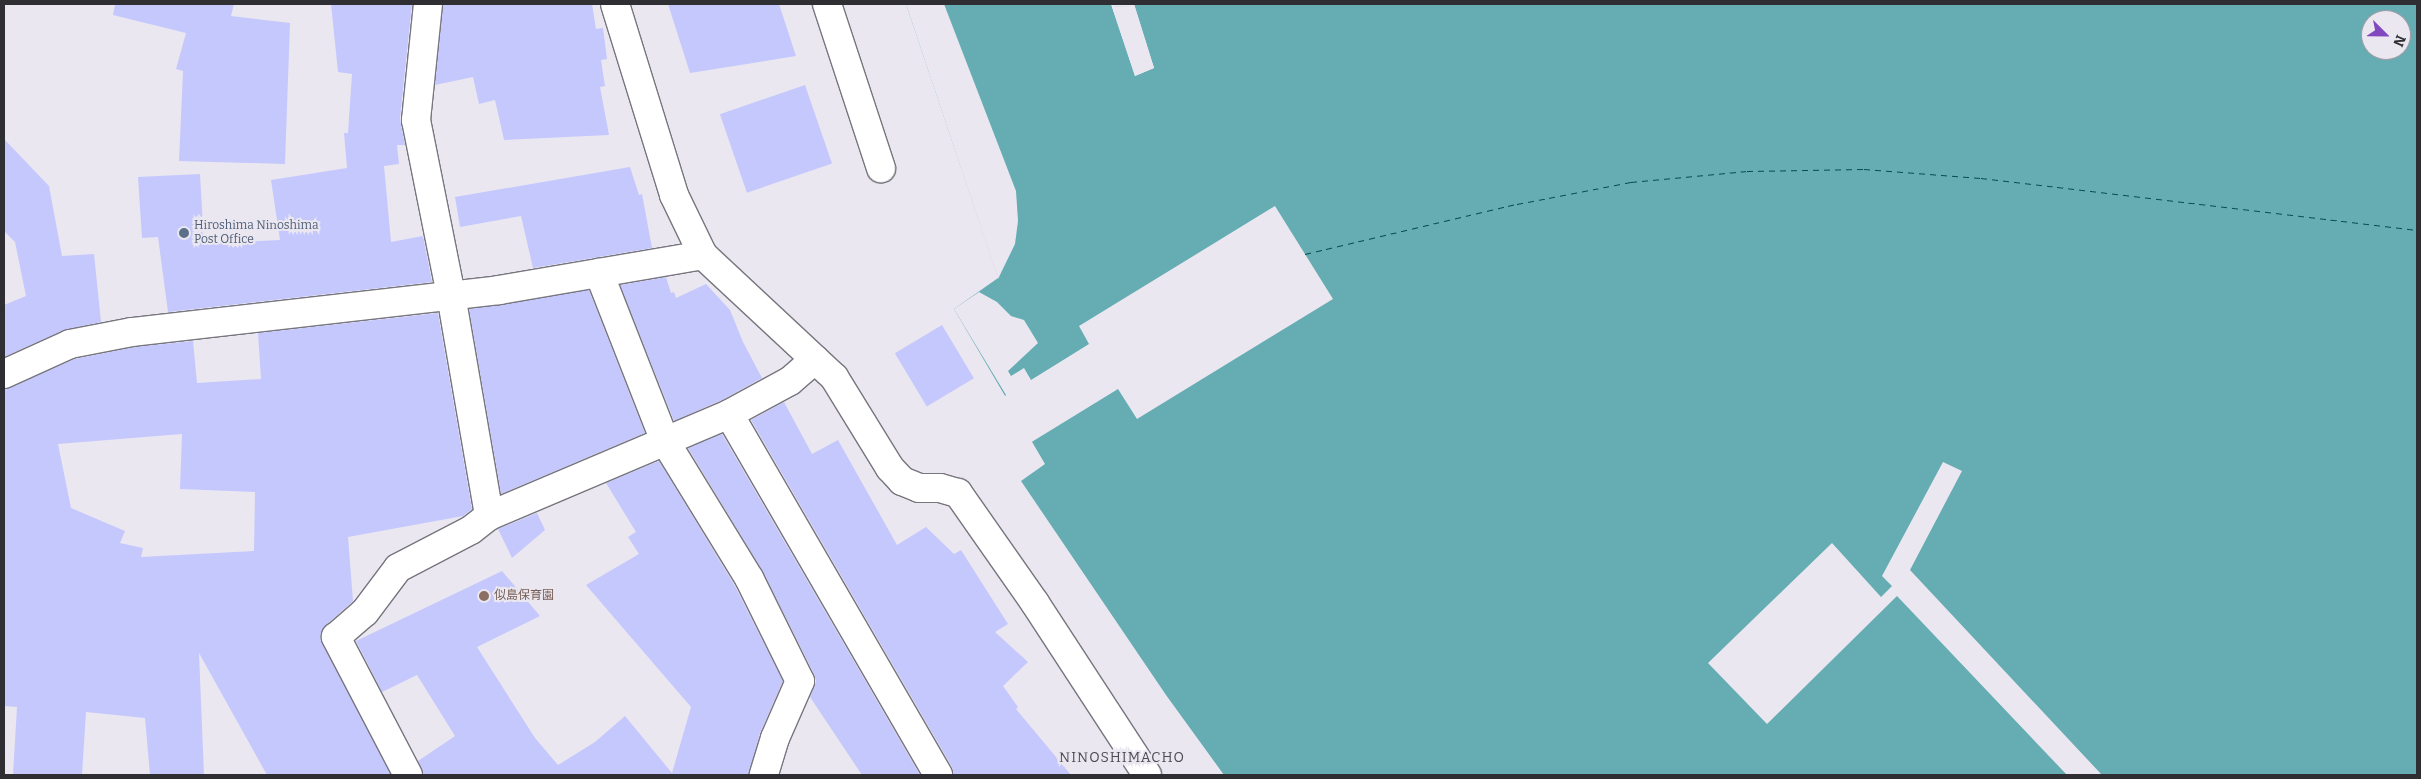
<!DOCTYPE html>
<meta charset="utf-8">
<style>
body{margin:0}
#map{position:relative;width:2421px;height:779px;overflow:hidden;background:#eae7f1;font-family:Bitter,"Noto Sans JP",serif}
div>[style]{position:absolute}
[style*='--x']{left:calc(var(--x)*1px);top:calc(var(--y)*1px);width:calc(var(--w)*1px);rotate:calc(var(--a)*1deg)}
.water>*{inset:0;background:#65adb2}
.pier>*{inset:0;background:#eae7f1}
.ferry>*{height:1px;margin-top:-0.5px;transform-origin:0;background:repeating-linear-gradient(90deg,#064b50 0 6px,transparent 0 11px)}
.building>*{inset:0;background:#c5c8fc;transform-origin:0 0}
.roads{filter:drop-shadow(1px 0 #77757d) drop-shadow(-1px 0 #77757d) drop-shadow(0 1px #77757d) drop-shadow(0 -1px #77757d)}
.minor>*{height:28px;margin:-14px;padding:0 14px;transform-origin:14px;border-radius:14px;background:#fff}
.dots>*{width:14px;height:14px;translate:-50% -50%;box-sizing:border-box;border:2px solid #eae7f1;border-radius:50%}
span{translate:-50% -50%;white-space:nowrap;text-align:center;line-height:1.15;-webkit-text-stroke:4px #eae7f1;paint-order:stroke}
.service-label{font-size:12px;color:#4e5e75}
.left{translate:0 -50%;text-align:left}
.education-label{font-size:12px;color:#785e54}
.neighbourhood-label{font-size:14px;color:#4e4c53;letter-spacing:1px}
.frame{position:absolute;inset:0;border:5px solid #2f2e32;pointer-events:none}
.north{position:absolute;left:2361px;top:10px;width:50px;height:50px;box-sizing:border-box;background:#eae7f1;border:1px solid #9f9da5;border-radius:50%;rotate:113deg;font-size:14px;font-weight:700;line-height:20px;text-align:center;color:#2f2e32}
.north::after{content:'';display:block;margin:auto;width:18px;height:22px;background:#8148bf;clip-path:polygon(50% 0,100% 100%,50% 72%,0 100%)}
</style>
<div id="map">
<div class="water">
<div style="clip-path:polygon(evenodd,906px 4px,1111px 4px,1135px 76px,1154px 68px,1134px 4px,2417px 4px,2417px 775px,1224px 775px,1166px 695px,1021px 481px,1045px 464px,954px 309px,998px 278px,906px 4px,2371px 20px,2401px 20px,2401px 50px,2371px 50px,2371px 20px)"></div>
</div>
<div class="pier">
<div style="clip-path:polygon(906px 4px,944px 4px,1016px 191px,1018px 221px,1015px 244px,998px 279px)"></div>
<div style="clip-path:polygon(1111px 4px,1114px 4px,1136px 73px,1151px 67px,1131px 4px,1134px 4px,1154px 68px,1135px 76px)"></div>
<div style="clip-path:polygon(1275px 206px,1333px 299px,1137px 419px,1118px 389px,1030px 443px,1004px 397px,1006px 395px,954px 309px,979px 292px,997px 302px,1011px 316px,1024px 320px,1038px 343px,1008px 371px,1011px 376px,1024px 368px,1031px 380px,1089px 344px,1079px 326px)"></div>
<div style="clip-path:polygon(1943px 462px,1962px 471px,1910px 570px,2102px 775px,2067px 775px,1897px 596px,1767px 724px,1708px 663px,1832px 543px,1881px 597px,1892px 586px,1882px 576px)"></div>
</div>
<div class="ferry">
<div style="--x:1305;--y:254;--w:218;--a:-13.3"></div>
<div style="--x:1517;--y:204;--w:116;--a:-10.9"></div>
<div style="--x:1631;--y:182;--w:117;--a:-5.4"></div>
<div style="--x:1747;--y:171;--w:117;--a:-1"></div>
<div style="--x:1864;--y:169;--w:117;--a:4.4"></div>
<div style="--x:1981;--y:178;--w:439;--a:6.8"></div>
</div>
<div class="building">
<div style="clip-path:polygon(115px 4px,234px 4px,231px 16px,290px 23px,285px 164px,179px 161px,183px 71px,176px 69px,186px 33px,113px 15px)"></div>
<div style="clip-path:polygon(331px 4px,412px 4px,400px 118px,405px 145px,397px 145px,399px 164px,384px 166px,391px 242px,423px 236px,432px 282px,168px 312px,158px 237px,142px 238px,138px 177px,200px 174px,204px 244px,280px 240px,271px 180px,347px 168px,344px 133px,348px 133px,352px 74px,338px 72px)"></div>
<div style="clip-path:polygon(443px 4px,592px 4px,596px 29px,603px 28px,607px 59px,601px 60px,605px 86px,600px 87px,609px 135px,504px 140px,495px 100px,479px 104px,473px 77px,435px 85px)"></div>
<div style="clip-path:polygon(668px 4px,779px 4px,796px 56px,690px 73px)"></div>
<div style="left:805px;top:85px;width:83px;height:90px;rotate:71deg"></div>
<div style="clip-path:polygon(4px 139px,49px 186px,62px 256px,94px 254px,101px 322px,64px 330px,4px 357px,4px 305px,26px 296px,15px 242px,4px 231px)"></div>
<div style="clip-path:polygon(630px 167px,639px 195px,642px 194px,652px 248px,533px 268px,521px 216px,460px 227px,455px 197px)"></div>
<div style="clip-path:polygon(666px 277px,671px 293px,674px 292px,676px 298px,706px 284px,730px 310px,743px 342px,762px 378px,722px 400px,674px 421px,620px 285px)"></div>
<div style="clip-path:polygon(589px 290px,645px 433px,501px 494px,469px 309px)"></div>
<div style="clip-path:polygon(evenodd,438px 313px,472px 509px,463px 516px,348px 537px,353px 601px,326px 625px,320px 637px,391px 775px,267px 775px,199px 653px,204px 775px,150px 775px,145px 718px,86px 712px,82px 775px,13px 775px,17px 707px,4px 706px,4px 389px,75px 359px,134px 347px,193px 341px,197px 383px,261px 379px,258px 333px,438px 313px,182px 434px,180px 489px,255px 492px,254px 551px,141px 557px,143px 548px,120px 543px,125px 531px,71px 508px,58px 444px,182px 434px)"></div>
<div style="left:942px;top:325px;width:62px;height:55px;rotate:59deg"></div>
<div style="clip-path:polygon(784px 402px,812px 454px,838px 440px,897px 545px,926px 527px,954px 554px,961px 550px,1008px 624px,995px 632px,1028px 662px,1003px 686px,1018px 707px,1016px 709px,1071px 775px,954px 775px,952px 767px,751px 420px)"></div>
<div style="clip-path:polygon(722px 434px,920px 775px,862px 775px,810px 697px,816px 681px,814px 674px,762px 570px,688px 448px)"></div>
<div style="clip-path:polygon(659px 461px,735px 586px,783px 681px,760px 733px,749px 775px,424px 775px,418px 761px,455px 736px,417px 675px,382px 692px,356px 641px,502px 571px,540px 616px,477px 647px,535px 738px,558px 765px,595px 742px,625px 716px,672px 773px,691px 707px,586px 585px,639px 554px,628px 537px,636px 532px,606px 483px)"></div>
<div style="clip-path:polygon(537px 513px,545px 530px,512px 558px,498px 529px)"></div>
</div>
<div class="roads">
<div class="minor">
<div style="--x:428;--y:4;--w:117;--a:95.9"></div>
<div style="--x:416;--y:120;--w:178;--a:78.7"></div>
<div style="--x:451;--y:295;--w:224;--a:80.2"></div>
<div style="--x:489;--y:516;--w:261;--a:-23"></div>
<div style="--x:729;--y:414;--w:69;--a:-28.4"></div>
<div style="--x:790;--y:381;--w:33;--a:-41"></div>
<div style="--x:615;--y:4;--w:200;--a:72.8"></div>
<div style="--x:674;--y:195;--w:67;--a:64.2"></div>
<div style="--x:703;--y:255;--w:179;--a:43"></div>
<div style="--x:834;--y:377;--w:107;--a:58.4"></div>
<div style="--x:890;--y:468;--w:18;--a:47"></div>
<div style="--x:902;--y:481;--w:18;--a:22"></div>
<div style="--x:919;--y:488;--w:21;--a:0"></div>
<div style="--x:940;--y:488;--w:19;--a:16"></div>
<div style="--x:958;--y:493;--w:134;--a:55"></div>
<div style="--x:1035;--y:603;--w:205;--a:56.9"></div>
<div style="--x:827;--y:4;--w:173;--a:71.8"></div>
<div style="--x:599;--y:273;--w:180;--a:68.6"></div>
<div style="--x:665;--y:441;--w:161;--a:58.5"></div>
<div style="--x:749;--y:578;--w:115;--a:63.7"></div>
<div style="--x:800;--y:681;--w:62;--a:113.7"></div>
<div style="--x:775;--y:738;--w:39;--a:107"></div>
<div style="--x:4;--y:374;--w:72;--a:-24.4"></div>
<div style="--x:70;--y:344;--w:63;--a:-11"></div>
<div style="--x:132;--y:332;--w:369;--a:-6.5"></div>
<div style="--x:499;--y:290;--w:207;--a:-9.7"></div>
<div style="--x:729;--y:414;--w:417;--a:59.9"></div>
<div style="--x:408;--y:775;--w:156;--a:-117.6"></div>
<div style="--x:336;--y:637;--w:38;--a:-41"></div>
<div style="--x:365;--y:612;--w:55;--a:-53.1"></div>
<div style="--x:398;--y:568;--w:82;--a:-27.5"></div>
<div style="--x:471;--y:530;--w:23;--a:-38"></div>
</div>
</div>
<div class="dots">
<div style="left:184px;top:233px;background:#5c6f8a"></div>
<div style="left:484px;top:596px;background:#8d6e63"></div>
</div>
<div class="service-label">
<span class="left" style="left:194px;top:233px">Hiroshima Ninoshima<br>Post Office</span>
</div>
<div class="education-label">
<span class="left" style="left:494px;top:596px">似島保育園</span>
</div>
<div class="neighbourhood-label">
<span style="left:1122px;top:758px">NINOSHIMACHO</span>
</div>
<div class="frame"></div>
<div class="north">N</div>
</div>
